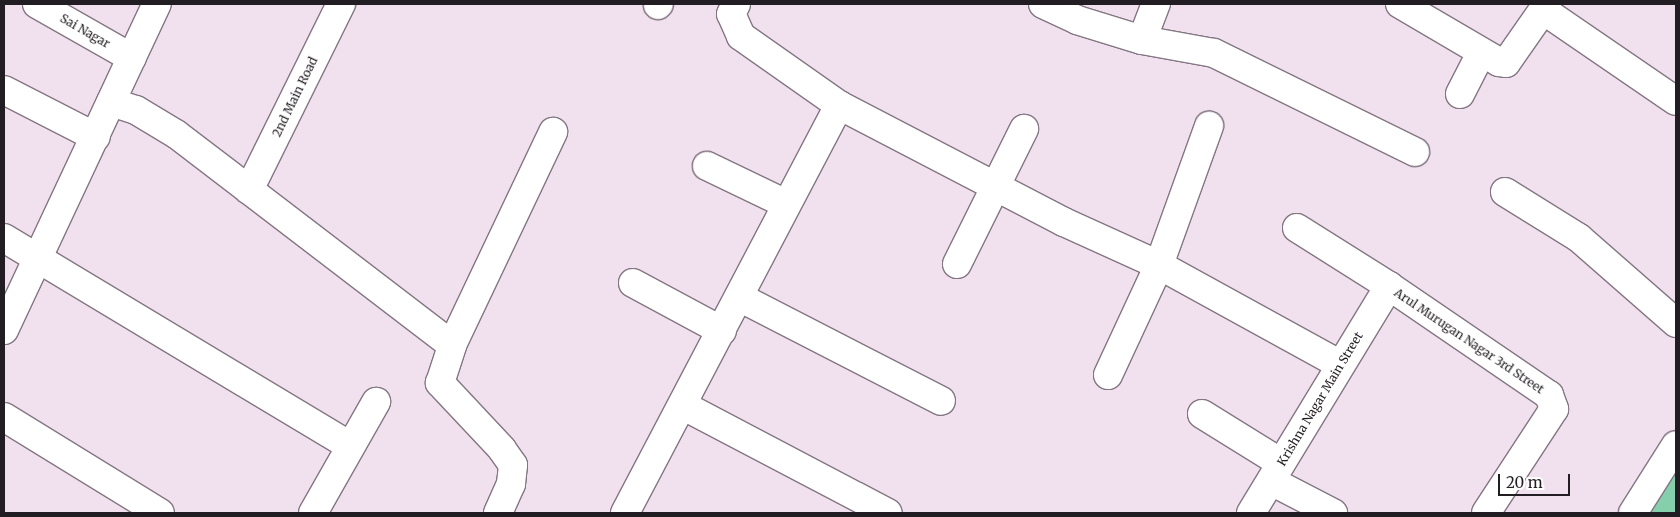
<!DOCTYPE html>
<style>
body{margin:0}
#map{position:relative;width:1680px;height:517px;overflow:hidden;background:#f1e1ef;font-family:Merriweather,serif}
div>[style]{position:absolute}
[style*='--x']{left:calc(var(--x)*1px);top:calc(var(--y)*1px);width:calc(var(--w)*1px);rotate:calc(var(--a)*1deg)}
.green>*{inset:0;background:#85cfad}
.roads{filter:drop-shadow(1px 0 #837682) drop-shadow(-1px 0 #837682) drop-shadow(0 1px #837682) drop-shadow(0 -1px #837682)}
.minor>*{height:28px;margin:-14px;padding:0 14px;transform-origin:14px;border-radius:14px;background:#fff}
span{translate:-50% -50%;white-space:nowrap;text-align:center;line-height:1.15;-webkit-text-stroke:4.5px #fff;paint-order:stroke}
.street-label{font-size:12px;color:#221d22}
.frame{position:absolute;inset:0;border:5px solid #221d22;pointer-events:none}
.scale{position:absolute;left:1498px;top:474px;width:72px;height:22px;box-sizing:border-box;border:2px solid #221d22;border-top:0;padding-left:6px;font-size:15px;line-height:18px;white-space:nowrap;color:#221d22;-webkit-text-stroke:4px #fff;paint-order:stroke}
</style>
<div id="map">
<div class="green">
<div style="clip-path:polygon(1676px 452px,1676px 513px,1638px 513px)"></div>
</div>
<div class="roads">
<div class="minor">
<div style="--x:37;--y:4;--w:109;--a:29.6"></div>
<div style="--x:1043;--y:4;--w:38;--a:25"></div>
<div style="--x:1077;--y:20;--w:68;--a:17.1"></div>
<div style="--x:1142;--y:40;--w:73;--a:10.2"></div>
<div style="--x:1214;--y:53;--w:224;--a:26.2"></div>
<div style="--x:1400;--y:4;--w:115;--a:30.4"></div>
<div style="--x:1499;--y:62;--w:7;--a:8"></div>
<div style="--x:1506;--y:63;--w:65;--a:-55.1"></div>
<div style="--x:1547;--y:4;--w:7;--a:124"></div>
<div style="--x:1543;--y:10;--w:161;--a:34.4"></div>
<div style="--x:658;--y:5;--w:1;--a:-45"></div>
<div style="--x:1142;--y:40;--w:39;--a:-69"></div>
<div style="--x:4;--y:90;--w:103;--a:27.1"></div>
<div style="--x:1460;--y:94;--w:46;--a:-62.9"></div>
<div style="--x:111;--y:102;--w:26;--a:18"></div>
<div style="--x:136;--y:110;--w:47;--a:31"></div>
<div style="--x:176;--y:134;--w:347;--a:37.4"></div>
<div style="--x:839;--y:105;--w:254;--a:27.5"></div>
<div style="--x:1064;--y:222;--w:104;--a:24.4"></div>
<div style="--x:1159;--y:265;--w:205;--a:28.8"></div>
<div style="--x:707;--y:166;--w:88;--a:25.7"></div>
<div style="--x:249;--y:190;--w:208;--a:-63.7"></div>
<div style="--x:1505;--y:192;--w:87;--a:31.9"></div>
<div style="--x:1579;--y:238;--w:129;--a:41.2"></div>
<div style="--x:1297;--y:228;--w:109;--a:32.2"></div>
<div style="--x:1389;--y:286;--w:194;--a:34.3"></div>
<div style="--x:1549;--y:395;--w:15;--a:70"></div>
<div style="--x:1554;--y:409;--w:124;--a:123.2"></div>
<div style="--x:4;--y:238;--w:404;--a:31"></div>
<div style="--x:957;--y:264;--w:151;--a:-63.6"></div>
<div style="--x:633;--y:283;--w:101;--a:28.3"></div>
<div style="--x:739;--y:297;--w:227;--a:27.2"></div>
<div style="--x:4;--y:330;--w:360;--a:-64.9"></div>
<div style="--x:1108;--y:375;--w:121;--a:-65.1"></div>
<div style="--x:1159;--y:265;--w:148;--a:-70.2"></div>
<div style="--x:684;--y:406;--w:230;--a:27.7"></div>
<div style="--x:1202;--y:414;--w:93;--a:31.8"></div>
<div style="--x:4;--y:417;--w:183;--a:31.6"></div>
<div style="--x:1271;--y:481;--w:70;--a:27.3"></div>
<div style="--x:313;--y:513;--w:128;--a:-60.4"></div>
<div style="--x:498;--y:513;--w:32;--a:-66"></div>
<div style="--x:511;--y:484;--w:19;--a:-84"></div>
<div style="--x:513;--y:465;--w:19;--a:-125"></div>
<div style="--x:502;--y:449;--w:91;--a:-133.2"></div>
<div style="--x:440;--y:383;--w:40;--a:-72"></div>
<div style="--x:452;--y:345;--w:236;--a:-64.6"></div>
<div style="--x:625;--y:513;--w:461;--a:-62.3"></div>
<div style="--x:839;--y:105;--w:120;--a:-144.9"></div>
<div style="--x:741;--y:36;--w:24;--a:-114"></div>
<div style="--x:731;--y:14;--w:11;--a:-63"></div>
<div style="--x:1251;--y:513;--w:266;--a:-58.7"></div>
<div style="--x:1633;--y:513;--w:80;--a:-57.7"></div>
</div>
</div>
<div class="street-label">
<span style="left:85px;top:31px;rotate:30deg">Sai Nagar</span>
<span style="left:295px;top:97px;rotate:-64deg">2nd Main Road</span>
<span style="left:1469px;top:341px;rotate:34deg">Arul Murugan Nagar 3rd Street</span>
<span style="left:1320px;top:399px;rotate:-59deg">Krishna Nagar Main Street</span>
</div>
<div class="frame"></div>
<div class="scale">20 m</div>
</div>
